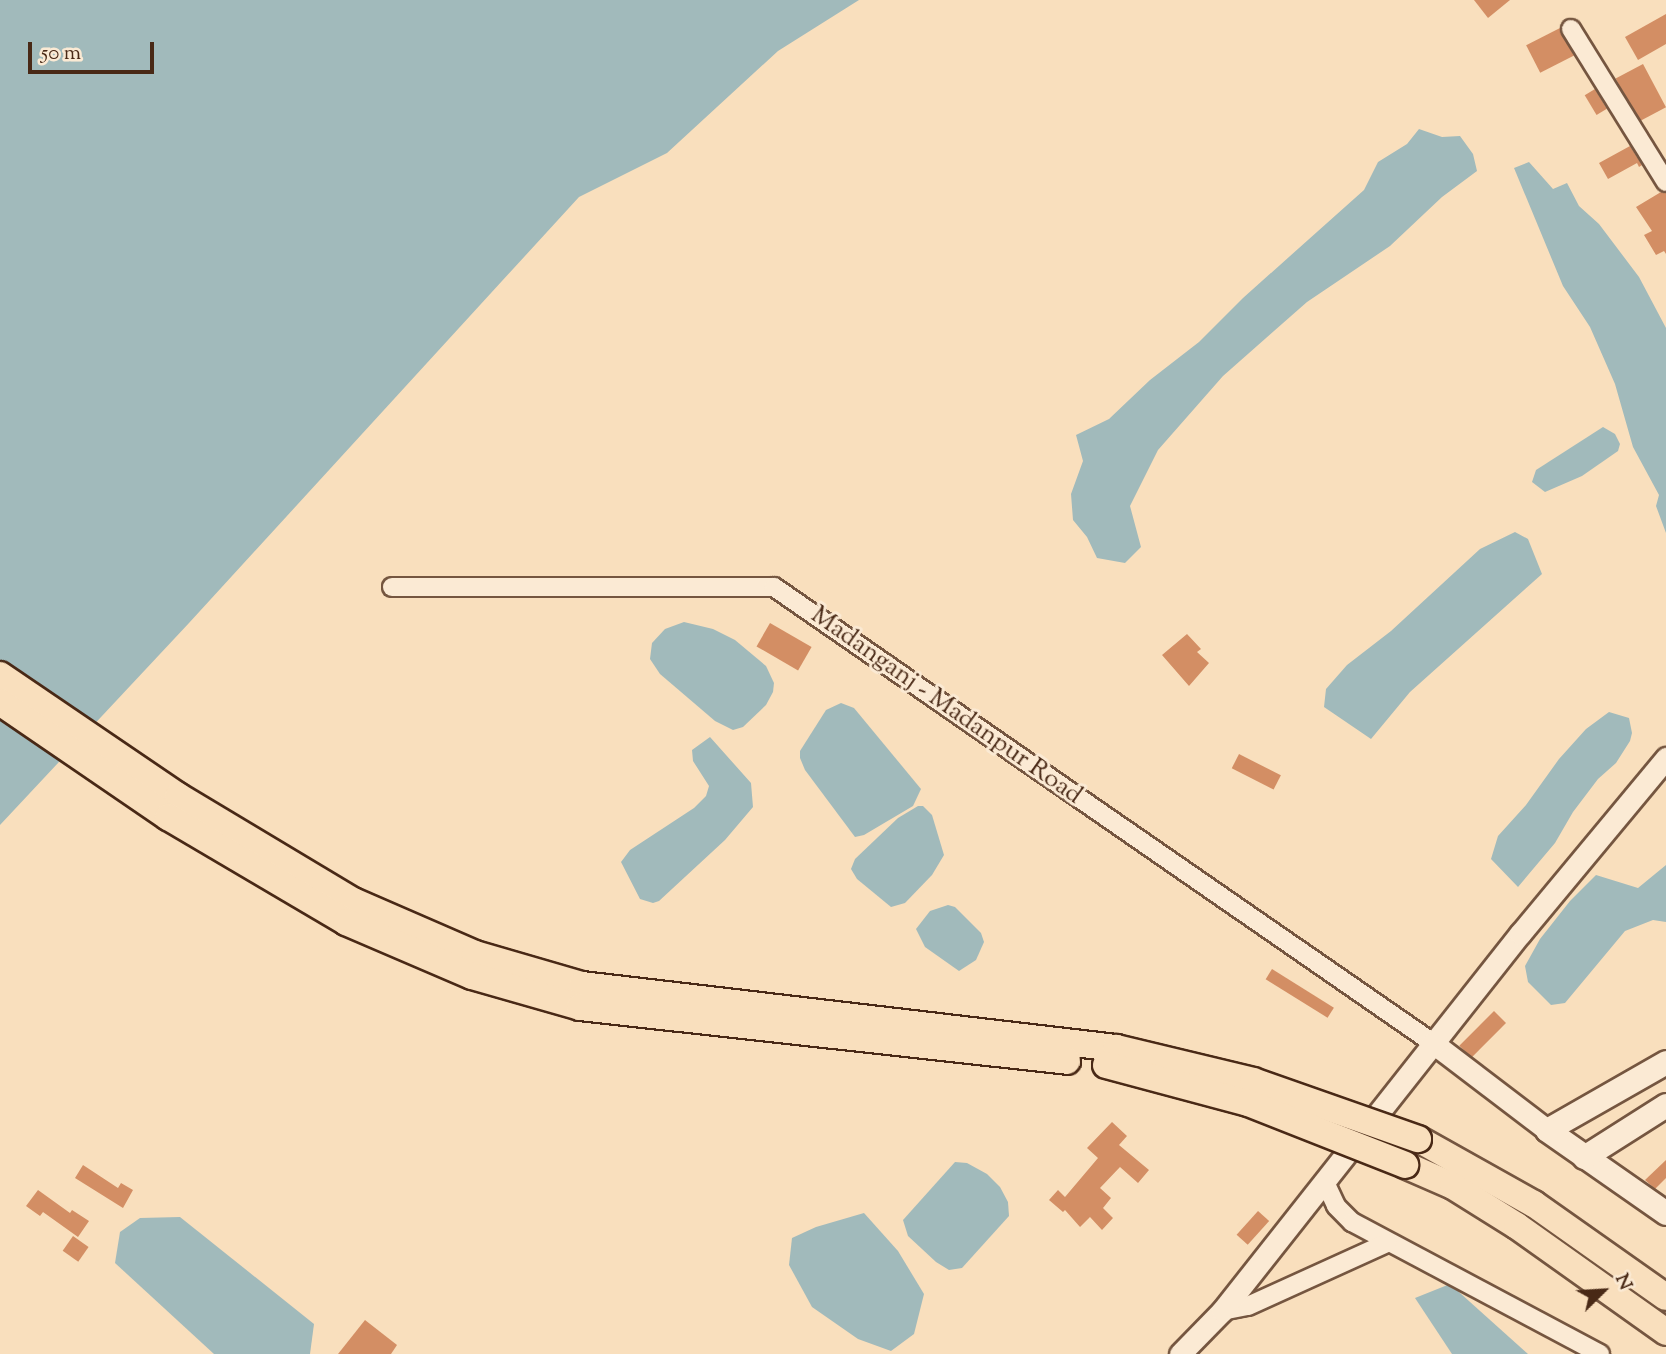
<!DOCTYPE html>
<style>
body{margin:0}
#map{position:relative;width:1666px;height:1354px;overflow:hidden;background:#f9dfbd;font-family:"Sorts Mill Goudy",serif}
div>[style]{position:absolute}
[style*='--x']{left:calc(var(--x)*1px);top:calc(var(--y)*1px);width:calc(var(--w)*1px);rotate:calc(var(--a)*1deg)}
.water>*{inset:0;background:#a1babb}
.building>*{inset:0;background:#d38e64;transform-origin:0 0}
.roads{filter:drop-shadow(2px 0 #755640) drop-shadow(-2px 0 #755640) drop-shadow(0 2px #755640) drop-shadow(0 -2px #755640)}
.minor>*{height:18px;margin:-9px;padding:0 9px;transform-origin:9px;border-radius:9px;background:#fbead4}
.tertiary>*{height:21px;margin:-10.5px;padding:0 10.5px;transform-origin:10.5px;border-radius:10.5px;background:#fbead4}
.secondary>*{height:23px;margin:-11.5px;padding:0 11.5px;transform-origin:11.5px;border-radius:11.5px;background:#fbead4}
.primary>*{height:26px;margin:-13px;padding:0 13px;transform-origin:13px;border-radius:13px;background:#f9dfbd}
.bridges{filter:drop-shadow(2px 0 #492916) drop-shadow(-2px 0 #492916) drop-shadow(0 2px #492916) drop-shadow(0 -2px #492916)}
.primary-bridge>*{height:26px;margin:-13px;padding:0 13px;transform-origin:13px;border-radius:13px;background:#f9dfbd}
span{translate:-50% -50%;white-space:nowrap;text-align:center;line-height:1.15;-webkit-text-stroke:6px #fbead4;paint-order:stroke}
.street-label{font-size:26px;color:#492916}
.north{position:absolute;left:1568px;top:1256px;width:70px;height:70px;-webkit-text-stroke:5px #fbead4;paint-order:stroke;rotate:66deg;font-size:19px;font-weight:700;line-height:28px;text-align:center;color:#492916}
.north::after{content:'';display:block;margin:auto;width:24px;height:32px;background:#492916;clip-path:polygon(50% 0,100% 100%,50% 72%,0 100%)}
.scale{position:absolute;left:28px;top:42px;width:126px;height:32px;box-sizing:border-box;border:4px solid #492916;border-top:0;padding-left:9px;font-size:21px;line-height:24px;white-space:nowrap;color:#492916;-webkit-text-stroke:5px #fbead4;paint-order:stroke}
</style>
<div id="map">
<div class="water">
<div style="clip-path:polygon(0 0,859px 0,778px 51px,667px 153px,579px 197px,189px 623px,0 825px)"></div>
<div style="clip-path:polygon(1419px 129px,1442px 137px,1460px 136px,1473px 154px,1477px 171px,1442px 197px,1390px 246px,1307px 302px,1223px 376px,1158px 450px,1130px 506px,1141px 547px,1125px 563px,1097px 558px,1087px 537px,1073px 520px,1071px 494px,1083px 461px,1076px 435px,1109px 419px,1150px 380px,1199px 342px,1243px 298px,1364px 190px,1378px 162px,1407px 144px)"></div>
<div style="clip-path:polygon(1529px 162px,1553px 189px,1567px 183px,1579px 206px,1599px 224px,1639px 277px,1666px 328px,1666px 533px,1656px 506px,1659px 495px,1633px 447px,1615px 384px,1590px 327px,1563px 286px,1514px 168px)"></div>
<div style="clip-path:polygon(1603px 427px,1615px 434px,1620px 444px,1618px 451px,1582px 476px,1545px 492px,1532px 482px,1536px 470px)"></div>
<div style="clip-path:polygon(1515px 532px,1528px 539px,1542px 574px,1410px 692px,1371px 739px,1324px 707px,1326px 689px,1347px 665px,1391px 631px,1480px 549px)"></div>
<div style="clip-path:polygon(684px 622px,713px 629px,735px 640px,766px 666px,774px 683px,773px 692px,766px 705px,743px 727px,733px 730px,715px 721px,660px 674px,650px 659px,652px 643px,665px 629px)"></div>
<div style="clip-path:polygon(841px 703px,854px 708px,921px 789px,913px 806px,864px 835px,855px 837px,805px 770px,800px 758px,800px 751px,826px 710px)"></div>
<div style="clip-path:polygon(1609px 712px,1629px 718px,1632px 733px,1630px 741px,1616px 763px,1598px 779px,1573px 812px,1555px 843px,1518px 887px,1491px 859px,1498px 836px,1526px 805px,1559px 759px,1586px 729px)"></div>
<div style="clip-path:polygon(710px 737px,751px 783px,753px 807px,725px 840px,659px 901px,653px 903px,640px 899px,621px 862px,630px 850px,694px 808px,706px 796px,709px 786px,693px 761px,692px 750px)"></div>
<div style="clip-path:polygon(918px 806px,923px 806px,932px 815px,944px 855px,932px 875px,905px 903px,891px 907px,857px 879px,851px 869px,855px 859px,898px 818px)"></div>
<div style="clip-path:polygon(1666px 865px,1666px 922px,1653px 920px,1625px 931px,1565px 1003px,1551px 1005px,1528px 982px,1525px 966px,1540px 939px,1570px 901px,1596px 875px,1638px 888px)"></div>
<div style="clip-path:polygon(948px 905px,955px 907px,981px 933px,984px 942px,976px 960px,959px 971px,925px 947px,916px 929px,930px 911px)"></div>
<div style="clip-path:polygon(955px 1162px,967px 1163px,987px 1174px,1000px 1187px,1008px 1202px,1009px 1216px,962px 1268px,949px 1270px,936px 1262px,908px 1236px,903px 1220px)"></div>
<div style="clip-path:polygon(864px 1213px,898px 1251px,924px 1294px,914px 1334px,891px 1351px,858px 1339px,812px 1307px,789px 1265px,792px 1238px,816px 1227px)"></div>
<div style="clip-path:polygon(180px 1217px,314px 1324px,310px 1354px,214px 1354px,115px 1263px,120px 1232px,140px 1218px)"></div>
<div style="clip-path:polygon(1450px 1284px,1528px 1354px,1452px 1354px,1415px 1298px)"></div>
</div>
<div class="building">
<div style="clip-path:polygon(1474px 0,1510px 0,1488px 18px)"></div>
<div style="clip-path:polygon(1666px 14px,1666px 44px,1638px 60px,1625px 37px)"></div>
<div style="left:1560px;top:28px;width:31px;height:38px;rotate:63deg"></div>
<div style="left:1643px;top:64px;width:49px;height:31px;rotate:62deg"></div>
<div style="left:1595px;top:89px;width:23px;height:12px;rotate:59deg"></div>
<div style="clip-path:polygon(1630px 146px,1642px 165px,1639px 167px,1637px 163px,1608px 179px,1599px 163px)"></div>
<div style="clip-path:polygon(1661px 192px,1666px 193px,1666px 254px,1664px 251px,1656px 255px,1644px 235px,1652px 231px,1636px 207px)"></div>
<div style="left:770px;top:623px;width:48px;height:27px;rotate:30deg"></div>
<div style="clip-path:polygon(1187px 634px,1201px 649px,1197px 652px,1209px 663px,1189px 686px,1162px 655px)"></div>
<div style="left:1239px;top:754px;width:47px;height:16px;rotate:27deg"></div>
<div style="left:1272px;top:969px;width:73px;height:12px;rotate:32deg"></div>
<div style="left:1494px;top:1011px;width:17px;height:49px;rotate:45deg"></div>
<div style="clip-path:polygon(1112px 1122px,1127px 1136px,1119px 1145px,1149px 1170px,1138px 1183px,1120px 1167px,1100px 1188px,1111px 1198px,1103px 1208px,1113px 1218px,1102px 1230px,1090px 1217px,1080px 1227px,1065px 1210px,1063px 1212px,1049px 1200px,1058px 1190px,1065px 1197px,1098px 1158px,1087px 1148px)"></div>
<div style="clip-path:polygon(1666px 1160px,1666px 1178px,1655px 1189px,1645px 1180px)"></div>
<div style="clip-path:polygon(83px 1165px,118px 1188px,121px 1183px,133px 1190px,123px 1208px,75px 1178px)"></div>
<div style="clip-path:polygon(38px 1190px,70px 1213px,72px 1210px,89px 1221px,78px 1237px,43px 1212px,40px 1216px,26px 1206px)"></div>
<div style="left:1258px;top:1211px;width:15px;height:32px;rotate:42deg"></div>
<div style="left:73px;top:1236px;width:19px;height:18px;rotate:35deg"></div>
<div style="clip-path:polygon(365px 1320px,397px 1345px,391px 1354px,338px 1354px)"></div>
</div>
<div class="roads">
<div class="minor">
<div style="--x:1571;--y:29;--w:180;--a:58.2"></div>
<div style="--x:392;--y:587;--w:382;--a:0"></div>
<div style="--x:774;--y:587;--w:801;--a:34.68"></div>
<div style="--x:1325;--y:1182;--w:26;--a:65"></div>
<div style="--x:1336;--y:1206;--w:23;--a:45"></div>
<div style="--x:1352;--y:1222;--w:281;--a:28"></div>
<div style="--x:1222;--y:1311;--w:26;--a:-11"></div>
<div style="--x:1248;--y:1306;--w:153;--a:-24.4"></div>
</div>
<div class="tertiary">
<div style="--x:1433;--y:1043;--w:143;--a:37.3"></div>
<div style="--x:1180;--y:1354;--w:60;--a:-45.7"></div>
<div style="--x:1222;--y:1311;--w:481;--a:-51.7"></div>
<div style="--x:1520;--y:934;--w:229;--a:-50.3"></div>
</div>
<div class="secondary">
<div style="--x:1666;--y:1062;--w:137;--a:150.3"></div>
<div style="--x:1547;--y:1130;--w:145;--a:34.9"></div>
<div style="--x:1584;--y:1157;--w:97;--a:-32.4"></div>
</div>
<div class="primary">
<div style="--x:1418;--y:1139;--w:133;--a:29.3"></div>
<div style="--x:1534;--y:1204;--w:161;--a:35.2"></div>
<div style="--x:1405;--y:1165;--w:52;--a:23.6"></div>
<div style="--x:1453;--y:1186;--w:75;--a:32"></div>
<div style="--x:1517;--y:1226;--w:183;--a:35.4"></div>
</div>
</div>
<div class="bridges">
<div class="primary-bridge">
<div style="--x:0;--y:675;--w:215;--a:34.2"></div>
<div style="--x:178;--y:796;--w:204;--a:31"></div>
<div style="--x:353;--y:901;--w:133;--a:23.5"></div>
<div style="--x:475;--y:954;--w:111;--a:16.2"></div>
<div style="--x:582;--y:985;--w:538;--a:6.73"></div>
<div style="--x:1116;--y:1048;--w:141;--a:13.5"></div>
<div style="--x:1253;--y:1081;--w:175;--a:19.4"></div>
<div style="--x:0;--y:702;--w:204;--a:34.4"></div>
<div style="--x:168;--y:817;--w:207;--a:30.5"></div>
<div style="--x:346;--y:922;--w:137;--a:23.2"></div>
<div style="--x:472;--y:976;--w:112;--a:16"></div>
<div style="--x:580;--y:1007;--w:490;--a:6.3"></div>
<div style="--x:1106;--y:1065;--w:147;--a:15"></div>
<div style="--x:1248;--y:1103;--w:169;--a:21.5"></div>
</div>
</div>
<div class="street-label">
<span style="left:946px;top:706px;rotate:35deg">Madanganj - Madanpur Road</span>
</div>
<div class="north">N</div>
<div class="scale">50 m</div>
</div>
